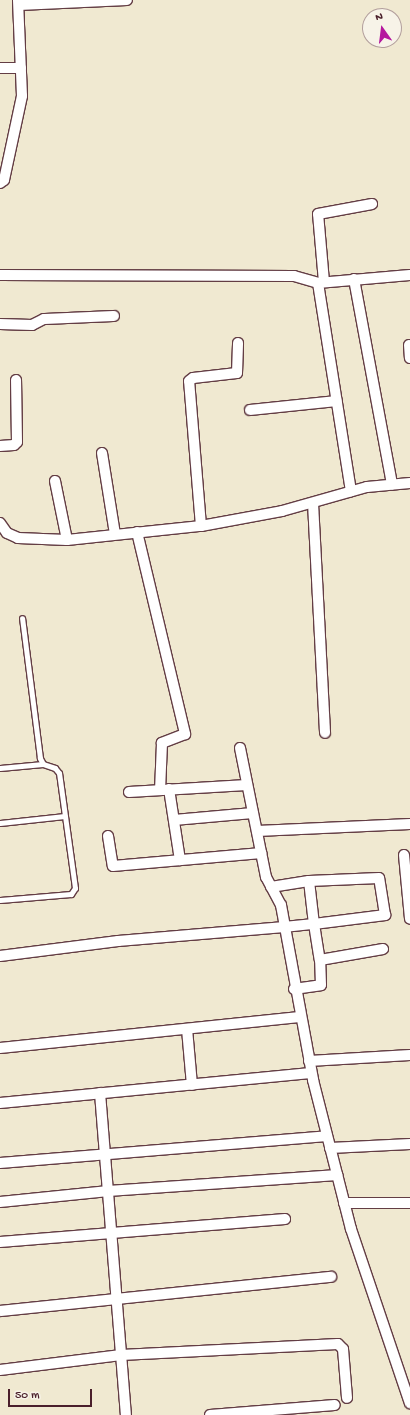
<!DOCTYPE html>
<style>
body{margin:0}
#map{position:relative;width:410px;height:1415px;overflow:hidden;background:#f0e9d1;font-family:"Gochi Hand",sans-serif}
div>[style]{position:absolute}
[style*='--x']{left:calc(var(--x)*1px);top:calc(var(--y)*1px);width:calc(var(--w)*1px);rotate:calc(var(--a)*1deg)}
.roads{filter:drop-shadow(1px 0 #633d44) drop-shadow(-1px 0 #633d44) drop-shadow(0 1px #633d44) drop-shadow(0 -1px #633d44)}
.lane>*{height:5px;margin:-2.5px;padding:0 2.5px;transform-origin:2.5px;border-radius:2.5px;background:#fff}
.street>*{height:10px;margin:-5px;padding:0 5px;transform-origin:5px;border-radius:5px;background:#fff}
span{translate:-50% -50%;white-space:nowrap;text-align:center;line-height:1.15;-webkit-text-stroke:3.5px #f7f3e8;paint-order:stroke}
.north{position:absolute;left:362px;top:8px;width:40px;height:40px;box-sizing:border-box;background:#f7f3e8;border:1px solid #b29e9c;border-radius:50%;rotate:346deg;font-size:11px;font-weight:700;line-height:16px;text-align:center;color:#4a1f2b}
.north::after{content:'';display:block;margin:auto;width:14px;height:18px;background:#b5179e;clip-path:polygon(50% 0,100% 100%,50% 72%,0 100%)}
.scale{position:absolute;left:8px;top:1389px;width:84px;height:18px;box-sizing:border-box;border:2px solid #4a1f2b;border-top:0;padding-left:5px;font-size:12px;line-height:14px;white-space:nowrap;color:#4a1f2b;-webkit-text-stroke:3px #f7f3e8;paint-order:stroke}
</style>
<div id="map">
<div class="roads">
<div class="lane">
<div style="--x:0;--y:768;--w:43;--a:-5.3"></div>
<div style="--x:0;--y:823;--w:65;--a:-6.1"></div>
<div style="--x:0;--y:900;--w:71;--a:-4.8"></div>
<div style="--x:71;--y:894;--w:7;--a:-56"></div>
<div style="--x:75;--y:888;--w:116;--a:-97.9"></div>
<div style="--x:59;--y:773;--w:6;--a:-129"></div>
<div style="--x:55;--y:768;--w:13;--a:-162"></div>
<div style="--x:43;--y:764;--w:7;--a:-117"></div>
<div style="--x:40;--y:758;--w:141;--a:-97.3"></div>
</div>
<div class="street">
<div style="--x:19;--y:5;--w:108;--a:-2.7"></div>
<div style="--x:0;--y:68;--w:21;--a:0"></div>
<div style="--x:0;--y:183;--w:5;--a:-37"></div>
<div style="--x:4;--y:180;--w:86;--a:-77.9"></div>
<div style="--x:22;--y:96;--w:96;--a:-92.4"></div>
<div style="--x:0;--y:275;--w:294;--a:0.2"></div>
<div style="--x:294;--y:276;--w:25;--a:16"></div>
<div style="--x:318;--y:283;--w:92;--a:-5"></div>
<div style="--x:354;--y:279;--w:209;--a:79.5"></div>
<div style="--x:324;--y:282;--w:68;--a:-95"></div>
<div style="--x:318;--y:214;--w:55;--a:-10.5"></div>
<div style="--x:318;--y:283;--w:211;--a:81"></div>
<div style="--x:0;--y:324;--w:32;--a:2"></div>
<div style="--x:32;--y:325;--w:13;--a:-27"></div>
<div style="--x:44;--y:319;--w:70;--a:-2.5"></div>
<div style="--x:409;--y:345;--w:13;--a:86"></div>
<div style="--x:250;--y:410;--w:87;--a:-5.9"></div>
<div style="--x:0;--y:446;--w:14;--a:-4"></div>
<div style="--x:14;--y:445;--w:4;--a:-45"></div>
<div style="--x:17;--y:442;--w:62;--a:-90.9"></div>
<div style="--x:102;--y:453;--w:82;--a:80.9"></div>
<div style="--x:55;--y:481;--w:60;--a:78.5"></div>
<div style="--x:313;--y:503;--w:230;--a:87"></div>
<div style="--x:0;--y:523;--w:12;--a:55"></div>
<div style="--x:7;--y:533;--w:12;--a:24"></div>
<div style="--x:18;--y:538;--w:49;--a:2.3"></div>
<div style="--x:67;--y:540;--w:135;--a:-6"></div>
<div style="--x:201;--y:526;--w:82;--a:-10.5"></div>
<div style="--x:282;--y:511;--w:88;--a:-15.8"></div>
<div style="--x:367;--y:487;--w:43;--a:-5.3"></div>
<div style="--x:201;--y:526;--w:145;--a:-94.7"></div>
<div style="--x:189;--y:381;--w:5;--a:-37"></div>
<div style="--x:193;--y:378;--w:44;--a:-6.5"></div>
<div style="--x:237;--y:373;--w:30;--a:-88"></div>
<div style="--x:137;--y:532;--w:208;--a:76.6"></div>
<div style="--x:185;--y:734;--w:25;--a:159"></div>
<div style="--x:162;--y:743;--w:47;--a:92.4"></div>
<div style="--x:240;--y:748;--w:132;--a:78.6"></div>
<div style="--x:266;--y:877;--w:32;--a:62"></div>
<div style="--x:281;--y:905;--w:178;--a:79.6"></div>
<div style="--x:313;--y:1080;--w:154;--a:75.7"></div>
<div style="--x:351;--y:1229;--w:184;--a:71.3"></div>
<div style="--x:169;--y:789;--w:72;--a:81.2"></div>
<div style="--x:129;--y:792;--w:118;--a:-3.4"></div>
<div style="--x:174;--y:820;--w:79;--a:-5.1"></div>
<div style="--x:257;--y:831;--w:153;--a:-2.6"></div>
<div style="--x:108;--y:836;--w:30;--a:81"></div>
<div style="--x:113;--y:866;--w:149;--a:-5"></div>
<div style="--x:404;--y:855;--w:64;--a:84.6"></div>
<div style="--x:271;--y:887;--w:38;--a:-9"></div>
<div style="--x:0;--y:956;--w:119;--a:-7.2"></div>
<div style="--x:118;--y:941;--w:167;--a:-4.8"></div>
<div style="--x:284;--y:927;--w:30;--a:-6"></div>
<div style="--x:314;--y:924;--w:72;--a:-7.2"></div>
<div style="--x:385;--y:915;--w:37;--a:-99"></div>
<div style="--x:379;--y:878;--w:70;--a:177.5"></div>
<div style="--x:309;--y:881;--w:43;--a:83.4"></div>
<div style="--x:314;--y:924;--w:36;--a:81"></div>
<div style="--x:294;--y:989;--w:27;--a:-8"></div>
<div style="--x:321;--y:985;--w:25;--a:-92"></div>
<div style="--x:320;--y:960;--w:64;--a:-9.9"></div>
<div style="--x:187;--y:1029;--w:56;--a:84.9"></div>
<div style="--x:0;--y:1048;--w:301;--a:-5.9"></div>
<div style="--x:309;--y:1061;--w:101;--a:-3.4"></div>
<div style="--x:100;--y:1093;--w:323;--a:85.4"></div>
<div style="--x:0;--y:1103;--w:312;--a:-5.5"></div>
<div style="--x:330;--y:1148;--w:80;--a:-2.9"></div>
<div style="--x:0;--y:1163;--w:328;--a:-4.7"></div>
<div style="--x:0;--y:1202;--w:109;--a:-5.8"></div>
<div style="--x:108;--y:1191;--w:230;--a:-4"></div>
<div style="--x:344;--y:1203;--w:66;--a:0"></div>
<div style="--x:0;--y:1242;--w:286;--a:-4.6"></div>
<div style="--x:0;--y:1311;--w:333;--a:-5.9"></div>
<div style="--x:0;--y:1370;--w:122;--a:-7.1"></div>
<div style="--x:121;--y:1355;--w:217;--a:-2.9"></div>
<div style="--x:338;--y:1344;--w:7;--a:45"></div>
<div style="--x:343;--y:1349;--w:49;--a:85.3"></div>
<div style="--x:210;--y:1415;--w:125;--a:-4.6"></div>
</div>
</div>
<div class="north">N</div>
<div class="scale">50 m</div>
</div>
